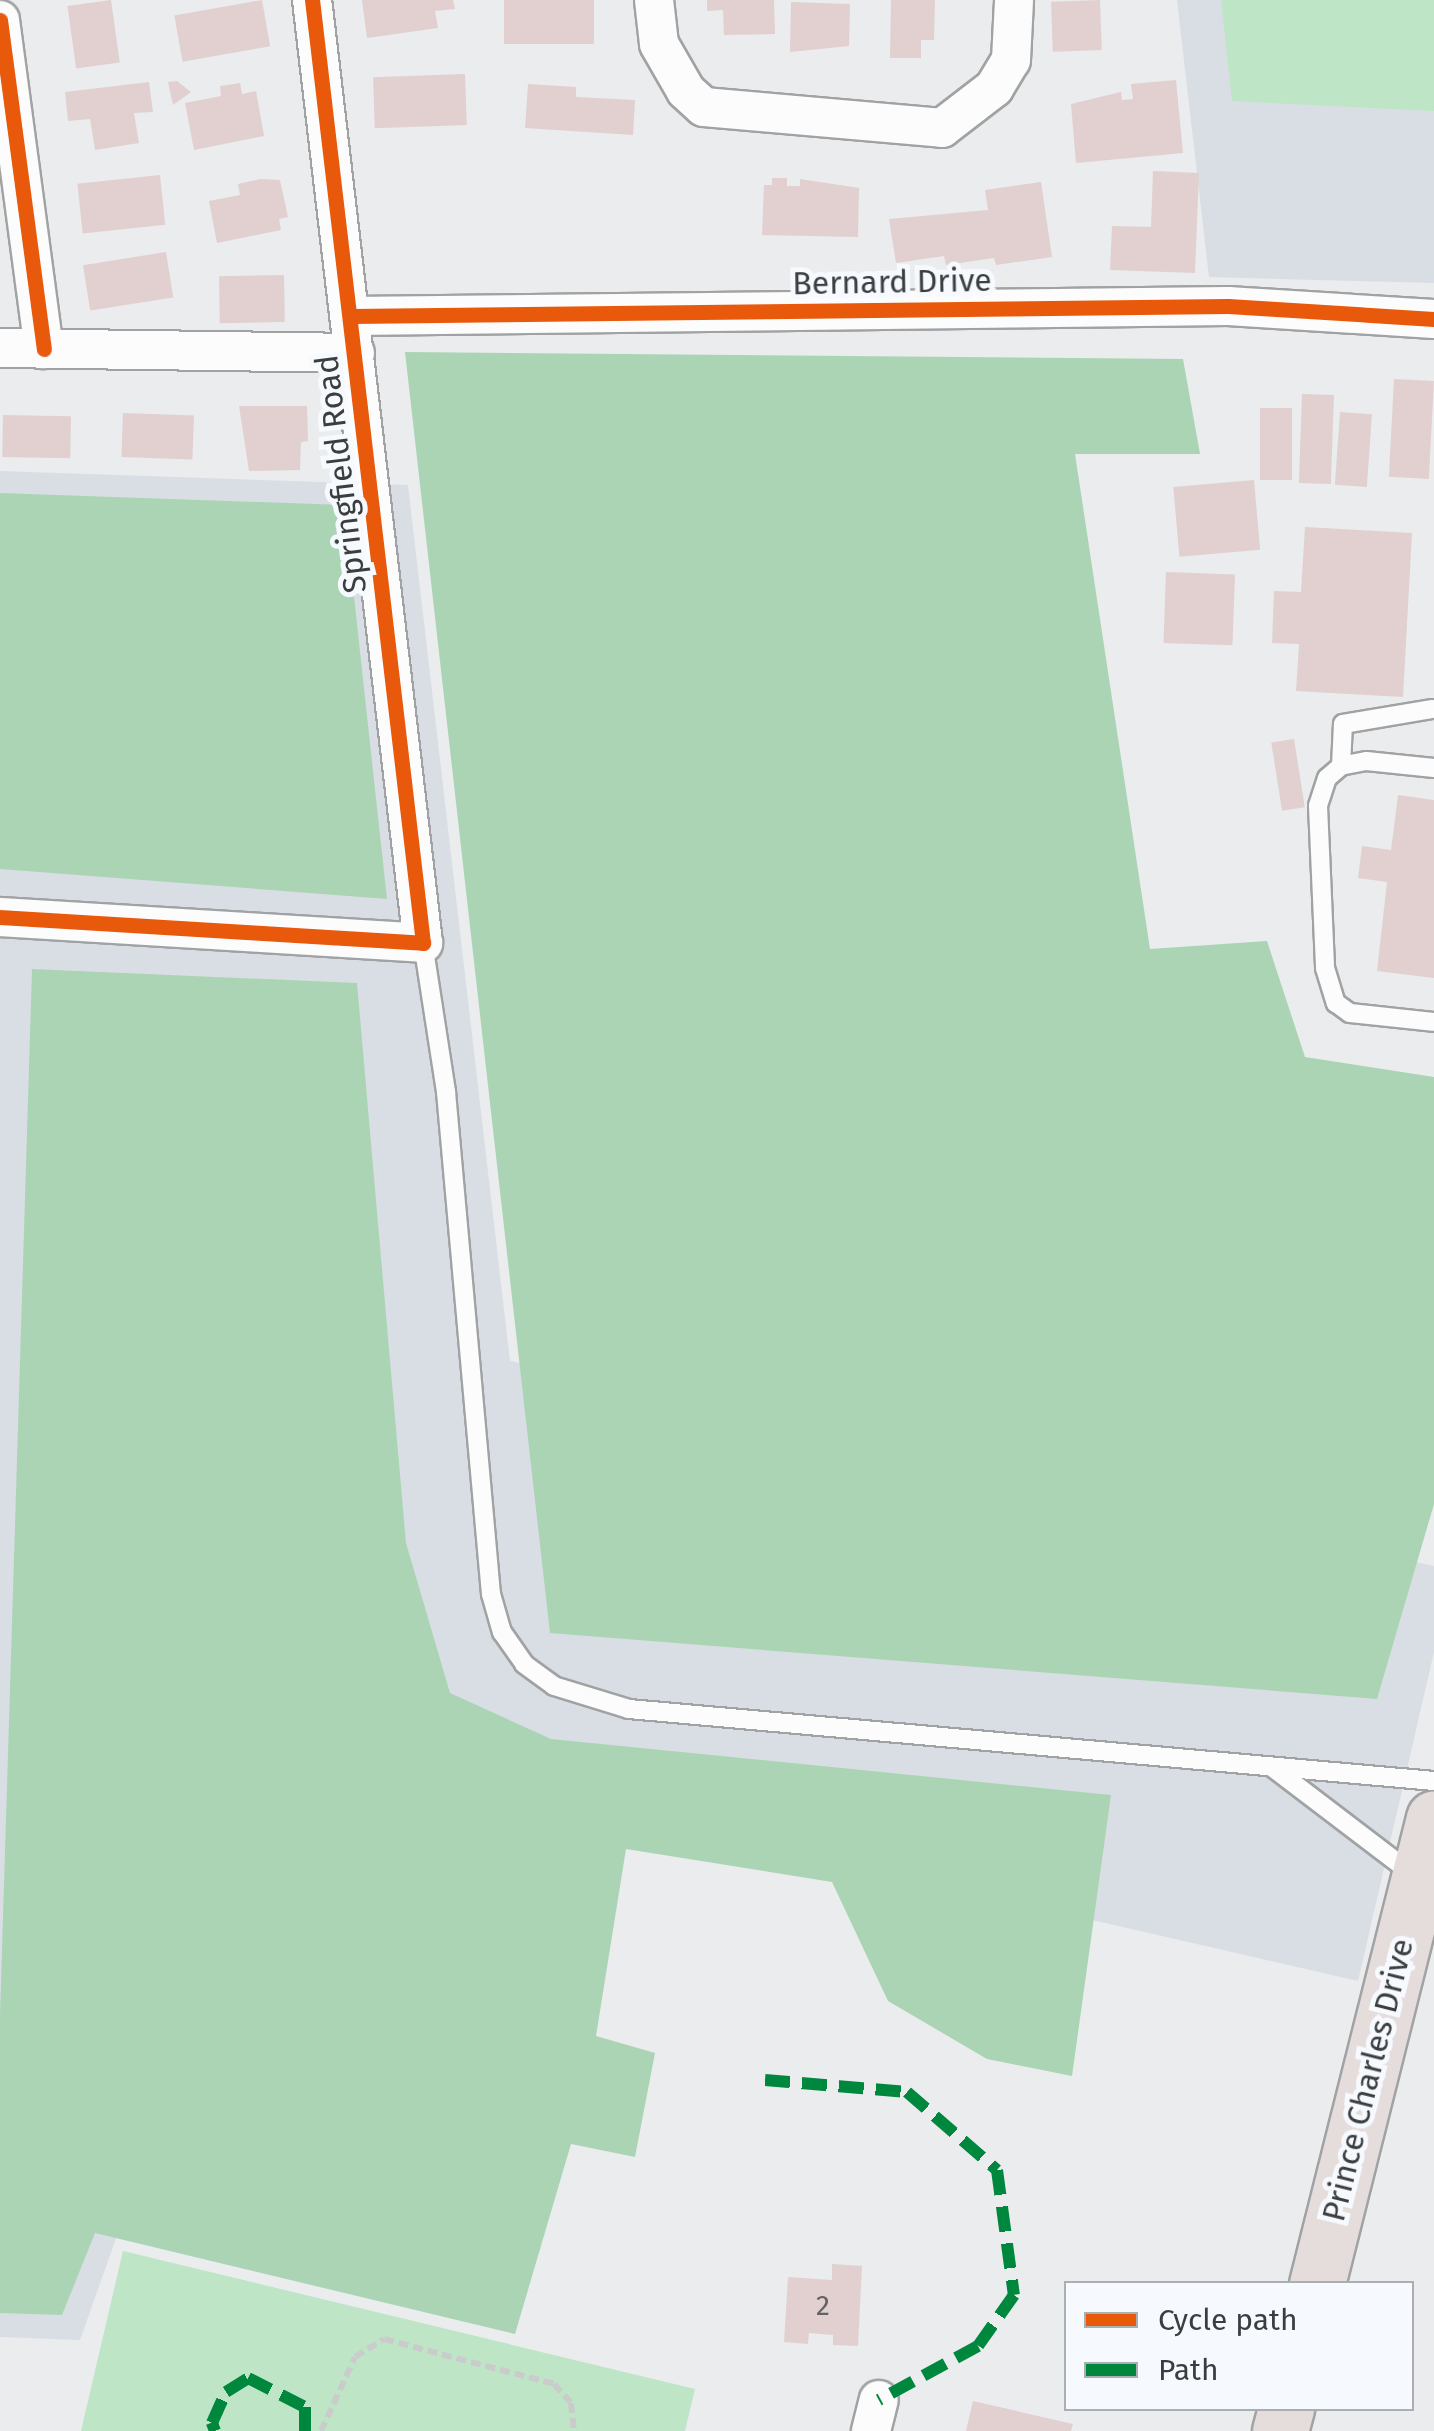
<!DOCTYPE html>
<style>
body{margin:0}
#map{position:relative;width:1434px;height:2431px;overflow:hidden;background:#eaecee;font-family:"Fira Sans",sans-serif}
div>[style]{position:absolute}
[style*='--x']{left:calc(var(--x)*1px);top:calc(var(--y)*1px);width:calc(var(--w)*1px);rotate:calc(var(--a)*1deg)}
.built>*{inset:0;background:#d9dee5}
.green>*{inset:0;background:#bee5c6}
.forest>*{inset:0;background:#abd4b4}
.building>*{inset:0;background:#e1d0cf;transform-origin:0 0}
.path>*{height:6px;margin-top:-3px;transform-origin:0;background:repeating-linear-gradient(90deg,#cacccc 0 10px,transparent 0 15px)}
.roads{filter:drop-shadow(2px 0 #a0a2a4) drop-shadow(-2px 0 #a0a2a4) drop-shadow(0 2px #a0a2a4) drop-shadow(0 -2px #a0a2a4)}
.service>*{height:18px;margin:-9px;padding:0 9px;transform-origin:9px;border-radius:9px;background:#fcfcfc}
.minor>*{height:38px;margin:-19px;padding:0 19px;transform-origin:19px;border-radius:19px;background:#fcfcfc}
.trunk>*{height:55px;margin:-27.5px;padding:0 27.5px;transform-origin:27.5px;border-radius:27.5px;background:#e5dcdc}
.quiet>*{height:12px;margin-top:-6px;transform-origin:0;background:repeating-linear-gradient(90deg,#00873e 0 25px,transparent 0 37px)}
.cycleway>*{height:15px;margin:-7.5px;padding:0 7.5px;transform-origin:7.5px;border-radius:7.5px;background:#e8590c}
span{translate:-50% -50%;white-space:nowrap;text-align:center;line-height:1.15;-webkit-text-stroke:10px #f6f9fe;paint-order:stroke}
.number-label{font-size:28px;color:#646263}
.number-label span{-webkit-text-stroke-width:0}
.street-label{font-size:32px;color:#3b3d3f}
.legend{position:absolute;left:1064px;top:2281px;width:350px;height:130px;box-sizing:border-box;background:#f6f9fe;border:2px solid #abaeb2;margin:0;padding:12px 18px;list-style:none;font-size:30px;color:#3b3d3f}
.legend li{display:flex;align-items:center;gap:20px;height:50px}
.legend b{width:50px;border:2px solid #abaeb2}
</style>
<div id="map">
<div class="built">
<div style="clip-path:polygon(1177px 0,1434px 0,1434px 283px,1209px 277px)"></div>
<div style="clip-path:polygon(0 471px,408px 485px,510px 1361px,1434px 1566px,1434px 1652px,1358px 1981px,495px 1783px,171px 2083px,80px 2340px,0 2337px)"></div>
</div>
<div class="green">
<div style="clip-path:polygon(1221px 0,1434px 0,1434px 111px,1232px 101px)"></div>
<div style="clip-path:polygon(123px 2251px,695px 2389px,685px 2431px,81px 2431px)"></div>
</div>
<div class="forest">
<div style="clip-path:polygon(405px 352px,1183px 359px,1200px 454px,1075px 454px,1150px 949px,1267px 941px,1305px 1057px,1434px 1077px,1434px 1504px,1377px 1699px,550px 1633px)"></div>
<div style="clip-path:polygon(0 493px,344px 505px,387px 899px,0 869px)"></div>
<div style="clip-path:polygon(32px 969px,357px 983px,406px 1543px,450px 1693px,551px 1739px,1111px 1795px,1072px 2076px,987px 2059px,888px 2001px,832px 1882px,626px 1849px,596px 2036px,655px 2053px,635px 2157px,571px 2144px,515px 2334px,95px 2233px,62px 2315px,0 2313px,0 2015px)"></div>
</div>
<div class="building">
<div style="left:111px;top:0;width:63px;height:44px;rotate:82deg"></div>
<div style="left:262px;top:0;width:47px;height:89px;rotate:80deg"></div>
<div style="clip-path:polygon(362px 0,453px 0,455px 9px,435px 11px,438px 28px,367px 38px)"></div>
<div style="left:504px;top:0;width:90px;height:44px"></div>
<div style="clip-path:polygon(707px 0,774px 0,775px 34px,724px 35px,723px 10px,707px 11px)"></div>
<div style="clip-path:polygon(891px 0,935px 0,934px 40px,921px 40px,921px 58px,890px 58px)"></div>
<div style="left:1100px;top:0;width:50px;height:49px;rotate:88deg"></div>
<div style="clip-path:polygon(791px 2px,850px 4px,849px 46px,790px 52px)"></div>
<div style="left:465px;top:74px;width:51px;height:92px;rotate:88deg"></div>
<div style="clip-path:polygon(1176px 80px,1183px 153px,1076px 163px,1071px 104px,1121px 92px,1122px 100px,1133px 99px,1131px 84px)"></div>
<div style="clip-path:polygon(177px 81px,191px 92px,173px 105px,168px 82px)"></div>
<div style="clip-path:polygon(149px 82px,153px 112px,134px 113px,139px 143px,95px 150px,90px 119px,68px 121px,65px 92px)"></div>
<div style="clip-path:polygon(240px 83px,242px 94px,256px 91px,264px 136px,194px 150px,185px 103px,221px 96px,220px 86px)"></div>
<div style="clip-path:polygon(528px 84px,576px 87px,576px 97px,635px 100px,633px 135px,525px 128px)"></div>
<div style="clip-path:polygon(1153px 171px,1199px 173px,1195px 273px,1110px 270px,1112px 226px,1151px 227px)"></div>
<div style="left:160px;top:175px;width:50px;height:83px;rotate:84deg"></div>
<div style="clip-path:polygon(772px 178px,787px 178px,787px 186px,800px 186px,800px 179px,859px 188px,858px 237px,762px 235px,764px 185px,772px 185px)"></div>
<div style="clip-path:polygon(261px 179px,280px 180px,288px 217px,279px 219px,281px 230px,217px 243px,209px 201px,240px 195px,238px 184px)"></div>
<div style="clip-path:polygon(1041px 182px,1052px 257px,996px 265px,994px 258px,946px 265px,944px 256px,896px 263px,889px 219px,988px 210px,985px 190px)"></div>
<div style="left:166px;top:252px;width:46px;height:84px;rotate:81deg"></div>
<div style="left:284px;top:275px;width:47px;height:65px;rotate:89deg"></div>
<div style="left:1394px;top:379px;width:40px;height:98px;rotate:3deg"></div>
<div style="left:1302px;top:394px;width:32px;height:89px;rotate:2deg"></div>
<div style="clip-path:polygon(239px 406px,307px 406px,308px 441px,301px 442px,300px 470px,249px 471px)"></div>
<div style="left:1260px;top:408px;width:32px;height:72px"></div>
<div style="left:1340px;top:412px;width:32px;height:73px;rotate:4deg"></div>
<div style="left:123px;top:413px;width:71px;height:44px;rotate:2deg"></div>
<div style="left:3px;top:415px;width:68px;height:42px;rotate:1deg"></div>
<div style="left:1254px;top:480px;width:70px;height:81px;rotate:85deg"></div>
<div style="clip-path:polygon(1305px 527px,1412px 533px,1403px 697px,1296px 691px,1299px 644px,1272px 643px,1274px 591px,1301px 592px)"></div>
<div style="left:1166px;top:572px;width:69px;height:71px;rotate:2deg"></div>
<div style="left:1294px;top:739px;width:69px;height:23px;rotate:81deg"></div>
<div style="clip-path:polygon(1398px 795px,1434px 800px,1434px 978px,1377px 971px,1387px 882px,1358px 878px,1362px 846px,1391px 850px)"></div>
<div style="clip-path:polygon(832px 2264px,862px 2266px,858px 2346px,833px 2345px,833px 2335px,809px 2333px,808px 2344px,784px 2342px,788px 2277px,832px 2280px)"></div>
<div style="clip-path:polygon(973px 2401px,1073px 2424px,1071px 2431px,966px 2431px)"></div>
</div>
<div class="path">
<div style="--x:321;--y:2431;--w:81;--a:-65.3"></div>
<div style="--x:355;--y:2357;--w:34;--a:-32"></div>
<div style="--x:384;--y:2339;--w:176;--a:14.8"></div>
<div style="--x:554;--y:2384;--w:25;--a:48"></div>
<div style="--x:571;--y:2403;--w:28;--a:84"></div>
</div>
<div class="roads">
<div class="service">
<div style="--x:1341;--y:766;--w:42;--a:-87.3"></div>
<div style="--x:1343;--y:724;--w:91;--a:-9.5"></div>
<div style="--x:1434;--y:768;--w:68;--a:-174.1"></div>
<div style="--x:1366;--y:761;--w:25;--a:169"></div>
<div style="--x:1341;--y:766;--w:18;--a:139"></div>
<div style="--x:1327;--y:778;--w:29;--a:108"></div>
<div style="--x:1318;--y:806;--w:162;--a:87.5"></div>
<div style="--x:1325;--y:968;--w:37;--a:73"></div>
<div style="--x:1336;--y:1003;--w:17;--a:36"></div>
<div style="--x:1350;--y:1013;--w:84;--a:6.1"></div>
<div style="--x:423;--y:943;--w:151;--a:81.2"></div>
<div style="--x:446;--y:1092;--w:504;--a:84.88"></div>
<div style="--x:491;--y:1594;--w:40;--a:74"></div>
<div style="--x:502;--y:1632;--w:39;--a:55"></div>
<div style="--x:524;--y:1664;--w:37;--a:36"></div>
<div style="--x:554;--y:1686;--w:78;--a:17"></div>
<div style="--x:629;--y:1709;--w:808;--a:5.11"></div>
<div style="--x:1272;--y:1767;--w:178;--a:37.3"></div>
</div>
<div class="minor">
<div style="--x:654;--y:0;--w:44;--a:83.5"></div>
<div style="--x:659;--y:44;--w:54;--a:60.1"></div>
<div style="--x:686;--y:91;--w:24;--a:42"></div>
<div style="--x:704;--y:107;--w:239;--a:5"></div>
<div style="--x:942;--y:128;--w:66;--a:-37.6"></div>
<div style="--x:994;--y:88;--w:33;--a:-59"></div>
<div style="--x:1011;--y:60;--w:60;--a:-87.1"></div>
<div style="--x:0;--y:20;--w:332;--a:82.4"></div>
<div style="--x:351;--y:316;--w:877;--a:-0.65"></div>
<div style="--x:1228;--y:306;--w:206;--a:3.6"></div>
<div style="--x:0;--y:348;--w:355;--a:0.8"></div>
<div style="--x:0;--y:917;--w:424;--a:3.5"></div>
<div style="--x:423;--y:943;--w:950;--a:-96.71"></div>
<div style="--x:871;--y:2431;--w:32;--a:-76"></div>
</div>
<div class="trunk">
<div style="--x:1317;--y:2284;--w:480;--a:-75.9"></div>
<div style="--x:1280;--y:2431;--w:24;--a:-75"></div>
</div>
</div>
<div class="quiet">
<div style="--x:765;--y:2080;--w:143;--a:4.8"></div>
<div style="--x:907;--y:2092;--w:119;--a:40.9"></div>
<div style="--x:997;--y:2170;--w:126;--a:82.3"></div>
<div style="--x:1014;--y:2295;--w:62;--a:125.2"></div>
<div style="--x:978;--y:2346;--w:113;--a:151.4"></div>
<div style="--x:215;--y:2431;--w:9;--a:-111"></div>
<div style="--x:212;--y:2423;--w:34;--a:-66"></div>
<div style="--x:226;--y:2392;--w:26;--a:-32"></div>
<div style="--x:248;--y:2378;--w:64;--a:27"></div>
<div style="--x:305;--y:2407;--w:24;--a:90"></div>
</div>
<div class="cycleway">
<div style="--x:0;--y:20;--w:332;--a:82.4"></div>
<div style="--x:351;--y:316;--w:877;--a:-0.65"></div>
<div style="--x:1228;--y:306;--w:206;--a:3.6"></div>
<div style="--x:0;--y:917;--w:424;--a:3.5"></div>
<div style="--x:423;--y:943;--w:950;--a:-96.71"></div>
</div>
<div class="number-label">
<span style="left:823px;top:2306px">2</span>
</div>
<div class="street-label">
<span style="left:892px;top:282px;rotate:-1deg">Bernard Drive</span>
<span style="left:341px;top:474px;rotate:-97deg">Springfield Road</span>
<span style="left:1368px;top:2080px;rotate:-76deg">Prince Charles Drive</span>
</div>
<ul class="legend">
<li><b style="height:12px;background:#e8590c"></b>Cycle path</li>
<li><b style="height:12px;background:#00873e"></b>Path</li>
</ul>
</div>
